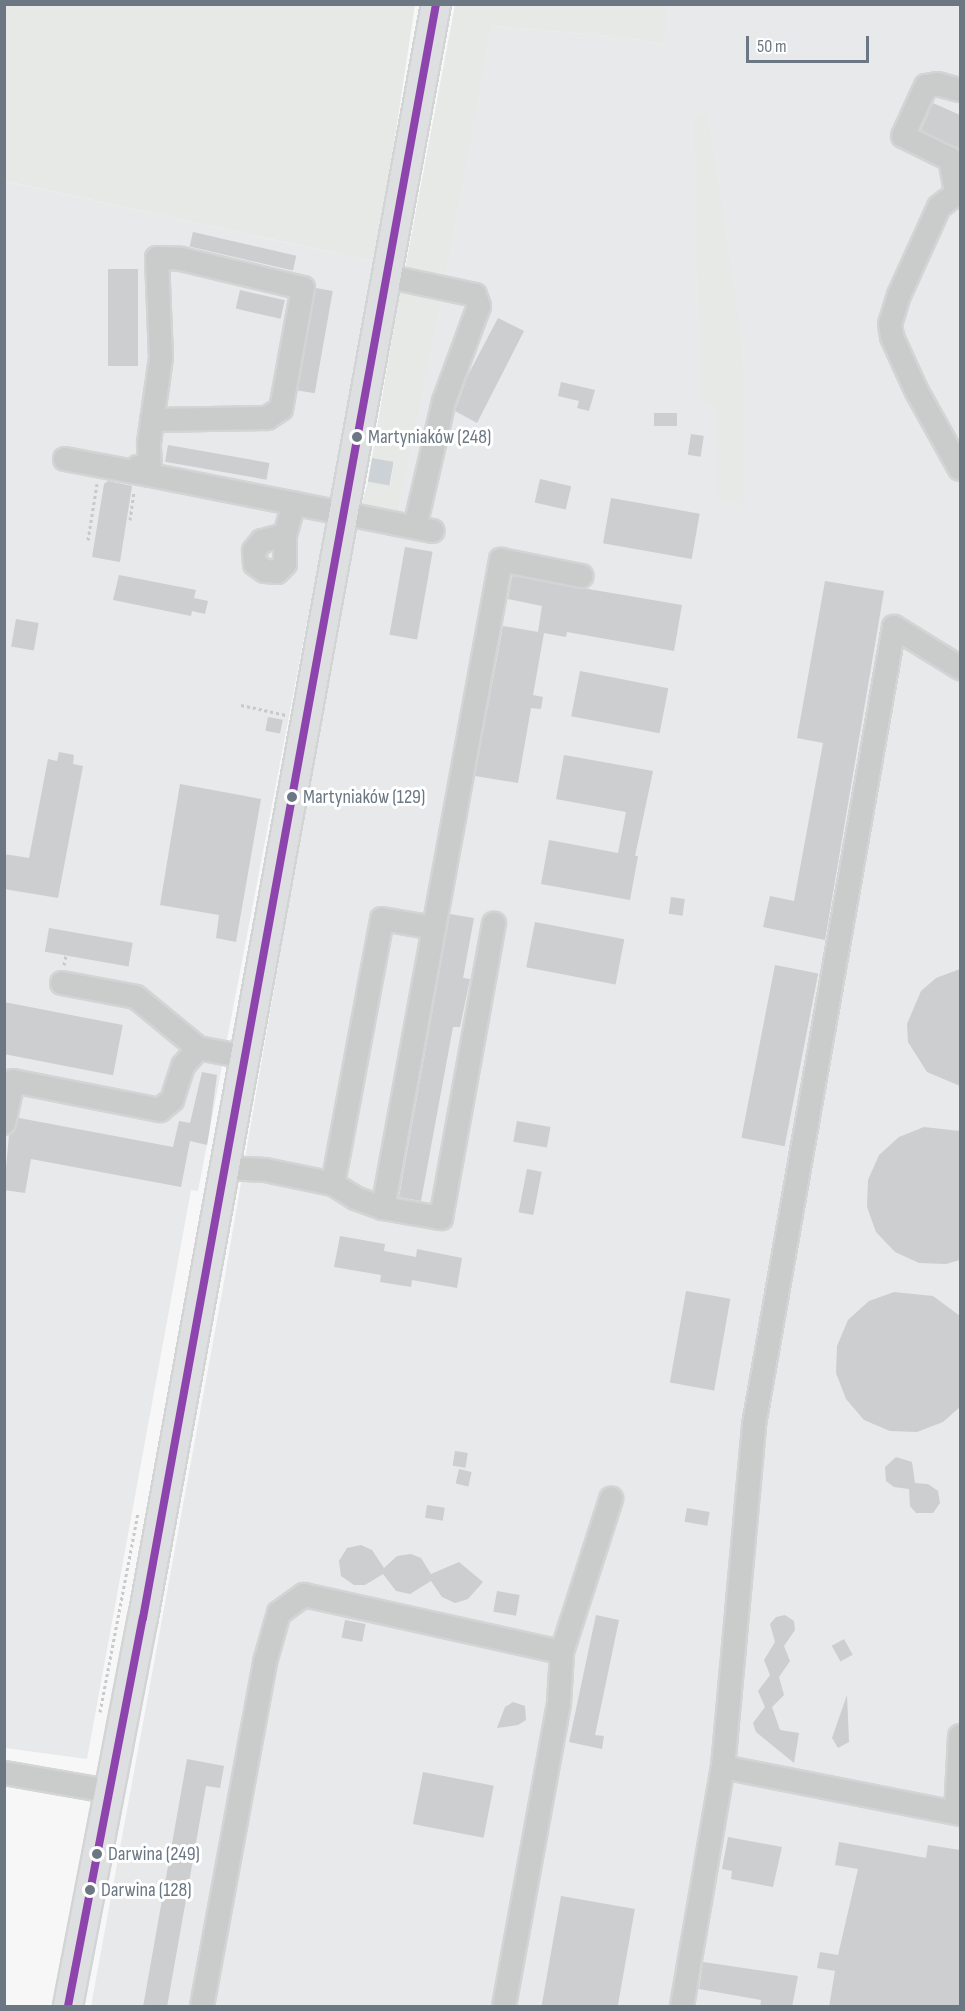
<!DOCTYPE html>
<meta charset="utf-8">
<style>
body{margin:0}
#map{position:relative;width:965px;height:2011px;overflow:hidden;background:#f7f7f7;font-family:"Sofia Sans Condensed",sans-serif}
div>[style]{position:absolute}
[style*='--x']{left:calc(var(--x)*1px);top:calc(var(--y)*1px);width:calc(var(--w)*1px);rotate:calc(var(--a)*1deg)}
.built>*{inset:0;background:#e7e9ea}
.green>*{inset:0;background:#e6e9e5}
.water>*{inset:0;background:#ccd2d5;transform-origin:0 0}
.building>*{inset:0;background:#cdcecf;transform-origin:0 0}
.path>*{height:3px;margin-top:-1.5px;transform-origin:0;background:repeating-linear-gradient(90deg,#c8c9ca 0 3px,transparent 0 6px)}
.roads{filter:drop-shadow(2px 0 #d3d4d5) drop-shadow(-2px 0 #d3d4d5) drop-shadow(0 2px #d3d4d5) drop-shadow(0 -2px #d3d4d5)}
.minor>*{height:22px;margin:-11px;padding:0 11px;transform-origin:11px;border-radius:11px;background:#cacccc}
.major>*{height:28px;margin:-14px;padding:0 14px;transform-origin:14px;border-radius:14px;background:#dedfe0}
.bus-1>*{height:8px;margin:-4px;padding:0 4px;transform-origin:4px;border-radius:4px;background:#8e44ad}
.dots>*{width:16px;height:16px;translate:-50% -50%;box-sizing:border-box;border:3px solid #fff;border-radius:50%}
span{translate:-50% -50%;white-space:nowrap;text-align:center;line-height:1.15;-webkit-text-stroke:6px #fff;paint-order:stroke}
.bus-label{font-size:20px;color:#6b7884}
.left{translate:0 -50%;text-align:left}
.frame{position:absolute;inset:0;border:6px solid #6b7884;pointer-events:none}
.scale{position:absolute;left:746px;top:36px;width:123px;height:27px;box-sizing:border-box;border:3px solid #6b7884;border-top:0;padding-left:8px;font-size:18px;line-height:21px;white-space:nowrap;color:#6b7884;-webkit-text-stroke:4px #fff;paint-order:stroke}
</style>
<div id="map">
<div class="built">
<div style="clip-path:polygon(668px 5px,960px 5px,960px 2006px,91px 2006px,224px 1282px,336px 625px,361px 506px,398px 512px,492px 26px,622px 37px,663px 45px)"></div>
<div style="clip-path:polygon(4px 181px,376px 262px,198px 1191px,191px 1190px,87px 1759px,5px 1748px)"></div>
</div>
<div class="green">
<div style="clip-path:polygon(4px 5px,415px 5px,376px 262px,5px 181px)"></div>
<div style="clip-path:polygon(455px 5px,668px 5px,664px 45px,622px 37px,492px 26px,444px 280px,405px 269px)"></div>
<div style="clip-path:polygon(707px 113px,739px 322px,744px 390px,742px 503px,718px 500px,716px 404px,701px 402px,694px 115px)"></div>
<div style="clip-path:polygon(401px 284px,441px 298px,398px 512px,361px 506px,368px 482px,390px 485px,394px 462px,372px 458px)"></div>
</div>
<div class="water">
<div style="left:372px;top:458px;width:22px;height:24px;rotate:10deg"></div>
</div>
<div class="building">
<div style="clip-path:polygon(933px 103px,960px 115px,960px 151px,921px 130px)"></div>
<div style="left:193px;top:232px;width:106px;height:15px;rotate:13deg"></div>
<div style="left:108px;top:269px;width:30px;height:97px"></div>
<div style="left:316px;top:288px;width:17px;height:104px;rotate:10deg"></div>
<div style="left:240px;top:290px;width:46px;height:19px;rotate:13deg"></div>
<div style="clip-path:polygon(498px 318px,524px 331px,477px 423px,455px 411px,468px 375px)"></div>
<div style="clip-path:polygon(561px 382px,595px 390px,589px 411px,577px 408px,579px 401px,558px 396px)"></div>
<div style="left:654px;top:413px;width:23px;height:13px"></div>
<div style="left:691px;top:434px;width:13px;height:21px;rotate:9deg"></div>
<div style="left:168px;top:445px;width:103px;height:17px;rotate:10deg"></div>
<div style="left:540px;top:479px;width:32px;height:24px;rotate:13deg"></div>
<div style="clip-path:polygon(108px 481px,132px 486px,120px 562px,92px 557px,104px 484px)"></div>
<div style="left:611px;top:498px;width:90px;height:46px;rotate:10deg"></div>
<div style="left:405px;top:547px;width:28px;height:89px;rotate:10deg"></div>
<div style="clip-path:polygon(119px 575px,196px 590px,194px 598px,208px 601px,205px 614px,192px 611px,191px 616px,113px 600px)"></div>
<div style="clip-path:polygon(512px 576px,682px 605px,674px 651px,567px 632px,566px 637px,538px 632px,542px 606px,508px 599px)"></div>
<div style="clip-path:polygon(825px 581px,884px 591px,825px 940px,763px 927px,770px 896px,794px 901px,823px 743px,797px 738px)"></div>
<div style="left:16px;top:619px;width:23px;height:28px;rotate:10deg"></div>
<div style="clip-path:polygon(503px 626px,544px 633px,533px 695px,543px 697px,541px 709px,531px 708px,518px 783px,475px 776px)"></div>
<div style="left:580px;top:671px;width:90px;height:46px;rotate:11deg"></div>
<div style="left:268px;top:717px;width:15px;height:14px;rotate:11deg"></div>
<div style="clip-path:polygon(59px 752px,74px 755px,73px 764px,83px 766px,58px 898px,4px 889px,4px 854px,29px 858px,48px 759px,57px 761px)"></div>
<div style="clip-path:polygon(564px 755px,653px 771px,635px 856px,638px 856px,630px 900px,541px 884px,549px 840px,618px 853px,626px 812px,556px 799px)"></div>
<div style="clip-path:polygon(180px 784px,261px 799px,236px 942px,216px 938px,219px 915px,160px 905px)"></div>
<div style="left:671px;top:897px;width:14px;height:17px;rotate:8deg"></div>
<div style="clip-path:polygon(450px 914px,474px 918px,463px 978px,470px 979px,460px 1027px,453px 1027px,421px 1201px,399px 1197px)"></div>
<div style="left:535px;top:922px;width:91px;height:46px;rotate:11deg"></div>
<div style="left:49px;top:928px;width:85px;height:24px;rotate:10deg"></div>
<div style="left:775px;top:965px;width:44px;height:176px;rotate:11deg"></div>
<div style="clip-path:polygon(960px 969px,960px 1086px,927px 1072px,908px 1042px,907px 1024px,921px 991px,936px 978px)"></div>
<div style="left:4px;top:1002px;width:121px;height:51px;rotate:11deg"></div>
<div style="clip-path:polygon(202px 1072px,217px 1075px,210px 1127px,207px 1145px,190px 1141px,181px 1187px,31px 1159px,25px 1193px,4px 1190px,9px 1135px,19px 1118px,173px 1147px,179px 1121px,190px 1123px)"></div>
<div style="left:517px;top:1121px;width:34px;height:21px;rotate:10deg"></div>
<div style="clip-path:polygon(924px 1127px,960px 1131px,960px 1260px,946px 1264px,919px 1263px,895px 1252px,876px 1232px,867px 1207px,868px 1180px,879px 1155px,899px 1137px)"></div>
<div style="left:527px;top:1169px;width:15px;height:44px;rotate:11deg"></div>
<div style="clip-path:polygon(340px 1236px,385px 1244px,384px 1251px,416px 1257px,417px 1249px,462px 1258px,457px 1288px,412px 1280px,411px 1287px,380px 1282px,381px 1275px,334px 1267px)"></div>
<div style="left:686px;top:1291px;width:45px;height:93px;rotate:10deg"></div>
<div style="clip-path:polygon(894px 1292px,933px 1296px,960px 1316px,960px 1407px,943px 1422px,917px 1432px,890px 1431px,864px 1420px,846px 1399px,836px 1373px,837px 1346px,848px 1320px,869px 1301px)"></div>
<div style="left:455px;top:1451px;width:13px;height:15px;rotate:9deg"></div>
<div style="clip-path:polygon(896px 1457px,912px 1462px,915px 1483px,928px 1484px,938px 1491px,940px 1503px,933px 1513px,916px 1513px,910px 1506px,909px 1489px,894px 1487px,886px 1481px,885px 1467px)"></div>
<div style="left:459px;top:1469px;width:13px;height:15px;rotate:13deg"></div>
<div style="left:427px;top:1505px;width:18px;height:13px;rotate:9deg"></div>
<div style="left:687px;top:1508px;width:23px;height:14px;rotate:10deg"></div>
<div style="clip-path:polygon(361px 1545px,372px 1550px,384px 1568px,397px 1556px,411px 1554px,421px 1558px,431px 1574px,459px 1562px,483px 1582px,468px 1599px,455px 1603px,442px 1597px,431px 1581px,410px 1594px,396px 1591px,383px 1574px,365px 1585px,354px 1585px,341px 1576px,339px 1561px,347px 1548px)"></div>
<div style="left:497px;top:1591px;width:23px;height:21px;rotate:10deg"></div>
<div style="clip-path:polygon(596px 1615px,619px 1620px,595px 1735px,604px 1736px,602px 1749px,569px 1742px)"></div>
<div style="clip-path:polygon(785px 1615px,794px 1621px,795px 1630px,784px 1646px,790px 1661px,779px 1677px,784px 1695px,772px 1707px,780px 1730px,799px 1733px,794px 1763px,756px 1732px,753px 1723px,765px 1707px,758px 1691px,770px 1675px,764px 1660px,775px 1642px,770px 1624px,776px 1617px)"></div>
<div style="left:345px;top:1620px;width:21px;height:18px;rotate:11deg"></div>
<div style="left:844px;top:1639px;width:18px;height:14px;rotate:61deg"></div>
<div style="clip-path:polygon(847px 1695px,849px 1742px,838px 1748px,832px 1738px)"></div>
<div style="clip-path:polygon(513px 1702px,525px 1706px,526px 1720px,518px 1725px,497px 1728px,505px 1707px)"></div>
<div style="clip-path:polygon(187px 1759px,224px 1766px,220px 1788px,206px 1786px,167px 2007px,143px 2007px)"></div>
<div style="left:423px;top:1772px;width:72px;height:53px;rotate:11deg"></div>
<div style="clip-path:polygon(728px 1837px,782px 1847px,773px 1887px,731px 1879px,732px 1871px,722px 1869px)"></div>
<div style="clip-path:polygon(839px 1842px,926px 1858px,928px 1845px,960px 1850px,960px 2007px,829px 2007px,835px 1971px,817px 1968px,820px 1952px,838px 1955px,858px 1869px,835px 1865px)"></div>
<div style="left:561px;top:1896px;width:75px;height:113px;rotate:10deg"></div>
<div style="clip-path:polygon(703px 1962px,798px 1976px,792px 2007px,760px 2007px,761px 2000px,699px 1989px)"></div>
</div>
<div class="path">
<div style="--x:130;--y:520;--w:28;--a:-82"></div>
<div style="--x:88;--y:540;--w:57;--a:-80.9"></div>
<div style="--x:241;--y:705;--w:46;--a:12.5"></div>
<div style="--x:64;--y:965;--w:10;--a:-79"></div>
<div style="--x:100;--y:1712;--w:204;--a:-79.2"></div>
</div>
<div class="roads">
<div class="minor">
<div style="--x:960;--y:191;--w:26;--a:143"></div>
<div style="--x:939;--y:207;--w:97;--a:114.4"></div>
<div style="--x:899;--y:295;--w:30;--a:107"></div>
<div style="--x:890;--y:324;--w:13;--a:81"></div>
<div style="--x:892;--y:337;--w:58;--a:65.6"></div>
<div style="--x:916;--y:390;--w:90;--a:60.9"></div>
<div style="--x:956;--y:192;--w:34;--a:-100"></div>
<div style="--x:950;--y:159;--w:52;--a:-153.9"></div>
<div style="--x:903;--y:136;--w:55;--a:-65.3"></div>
<div style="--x:926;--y:86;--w:11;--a:-10"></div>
<div style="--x:937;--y:84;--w:24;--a:15"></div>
<div style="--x:386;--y:276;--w:91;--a:12.1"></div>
<div style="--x:475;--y:295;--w:12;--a:70"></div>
<div style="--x:479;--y:306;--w:101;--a:110.2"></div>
<div style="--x:444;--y:401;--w:129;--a:103"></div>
<div style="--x:65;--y:459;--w:86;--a:10.7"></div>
<div style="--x:150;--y:475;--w:32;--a:-92"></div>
<div style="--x:149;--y:443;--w:86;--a:-82"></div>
<div style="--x:161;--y:358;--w:100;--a:-92.3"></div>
<div style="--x:157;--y:258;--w:24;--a:2"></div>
<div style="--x:181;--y:259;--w:125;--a:13.4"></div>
<div style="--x:303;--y:288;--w:123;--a:100.3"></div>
<div style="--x:281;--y:409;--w:17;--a:147"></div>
<div style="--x:267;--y:418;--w:115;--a:179"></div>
<div style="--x:138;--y:467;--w:14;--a:34"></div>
<div style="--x:150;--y:475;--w:288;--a:11.2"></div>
<div style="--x:285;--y:535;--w:24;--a:165"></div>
<div style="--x:262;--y:541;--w:13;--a:129"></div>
<div style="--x:254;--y:551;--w:13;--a:86"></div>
<div style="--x:255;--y:564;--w:12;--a:35"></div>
<div style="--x:265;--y:571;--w:12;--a:5"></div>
<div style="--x:277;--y:572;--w:11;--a:-45"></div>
<div style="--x:285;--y:564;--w:29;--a:-90"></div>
<div style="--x:285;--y:535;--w:33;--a:-74"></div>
<div style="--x:62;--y:983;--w:75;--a:10.7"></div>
<div style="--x:136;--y:997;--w:80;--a:39.4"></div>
<div style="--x:4;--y:1123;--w:43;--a:-77.9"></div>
<div style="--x:13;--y:1081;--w:150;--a:11.2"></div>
<div style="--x:160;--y:1110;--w:16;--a:-40"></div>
<div style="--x:172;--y:1100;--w:36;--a:-72"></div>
<div style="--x:183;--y:1066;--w:23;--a:-50"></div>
<div style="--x:198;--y:1048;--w:48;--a:10.8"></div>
<div style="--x:225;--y:1168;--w:40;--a:2.9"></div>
<div style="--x:265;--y:1170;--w:69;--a:11.6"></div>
<div style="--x:333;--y:1184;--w:26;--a:32"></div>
<div style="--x:355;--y:1198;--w:30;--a:20"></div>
<div style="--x:383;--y:1208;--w:59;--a:9.8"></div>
<div style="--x:441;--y:1218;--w:299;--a:-79.8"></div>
<div style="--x:333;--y:1184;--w:269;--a:-79.5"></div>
<div style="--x:382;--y:919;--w:53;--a:9.8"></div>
<div style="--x:383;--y:1208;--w:659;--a:-79.68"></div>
<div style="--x:501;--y:560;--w:82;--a:11.3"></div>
<div style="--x:723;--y:1767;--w:242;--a:11.2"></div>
<div style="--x:4;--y:1773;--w:105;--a:9.9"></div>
<div style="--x:956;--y:1813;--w:77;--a:-87"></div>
<div style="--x:202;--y:2006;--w:350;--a:-79.6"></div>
<div style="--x:265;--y:1662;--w:51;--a:-74.1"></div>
<div style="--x:279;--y:1613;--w:31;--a:-36"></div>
<div style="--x:304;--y:1595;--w:264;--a:12.5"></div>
<div style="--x:504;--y:2006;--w:308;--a:-79.7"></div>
<div style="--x:559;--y:1703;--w:51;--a:-86.6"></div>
<div style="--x:562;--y:1652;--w:161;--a:-72.2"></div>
<div style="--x:682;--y:2006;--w:242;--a:-80.3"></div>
<div style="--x:723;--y:1767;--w:343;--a:-84.8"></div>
<div style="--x:754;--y:1425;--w:810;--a:-80.05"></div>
<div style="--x:894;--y:627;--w:78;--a:31.8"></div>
</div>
<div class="major">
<div style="--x:68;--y:2006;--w:395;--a:-79.1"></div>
<div style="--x:143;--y:1618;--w:1640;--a:-79.71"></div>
</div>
</div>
<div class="bus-1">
<div style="--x:68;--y:2006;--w:395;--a:-79.1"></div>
<div style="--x:143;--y:1618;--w:1640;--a:-79.71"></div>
</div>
<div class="dots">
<div style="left:357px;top:437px;background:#6b7884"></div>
<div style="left:292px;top:797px;background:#6b7884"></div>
<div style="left:97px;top:1854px;background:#6b7884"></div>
<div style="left:90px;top:1890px;background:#6b7884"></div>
</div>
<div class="bus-label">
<span class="left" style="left:368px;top:437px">Martyniaków (248)</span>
<span class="left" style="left:303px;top:797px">Martyniaków (129)</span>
<span class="left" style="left:108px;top:1854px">Darwina (249)</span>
<span class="left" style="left:101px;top:1890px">Darwina (128)</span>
</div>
<div class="frame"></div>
<div class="scale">50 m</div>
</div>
